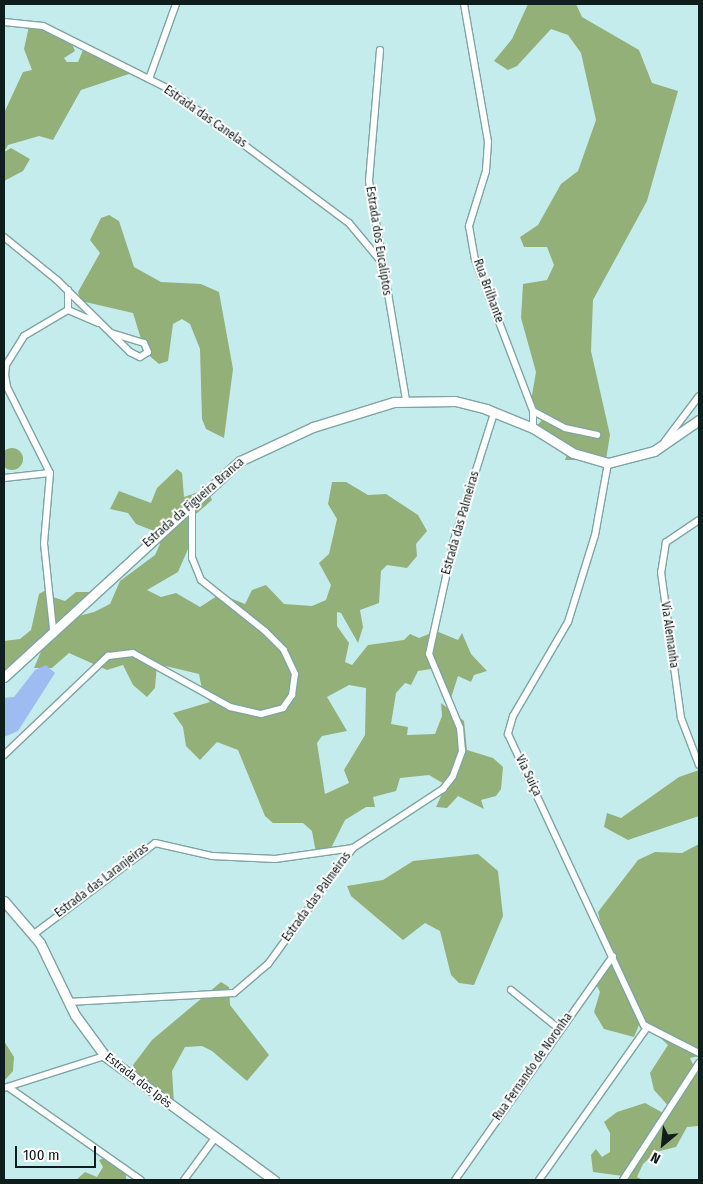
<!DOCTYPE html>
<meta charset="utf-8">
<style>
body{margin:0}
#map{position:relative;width:703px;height:1184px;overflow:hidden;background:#c5ecec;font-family:"Fira Sans Condensed",sans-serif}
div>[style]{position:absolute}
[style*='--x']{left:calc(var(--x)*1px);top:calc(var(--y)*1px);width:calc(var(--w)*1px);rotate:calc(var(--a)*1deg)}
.forest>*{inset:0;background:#93b079}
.round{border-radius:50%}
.water>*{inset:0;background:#9fbcf2}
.roads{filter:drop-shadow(1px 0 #7fa4a4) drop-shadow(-1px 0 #7fa4a4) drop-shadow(0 1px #7fa4a4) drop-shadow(0 -1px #7fa4a4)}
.minor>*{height:6px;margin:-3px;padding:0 3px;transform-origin:3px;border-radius:3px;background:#fff}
.secondary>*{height:9px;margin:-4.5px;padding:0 4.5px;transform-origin:4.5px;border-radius:4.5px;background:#fff}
span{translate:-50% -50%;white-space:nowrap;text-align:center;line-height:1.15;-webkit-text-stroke:4px #fff;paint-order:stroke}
.street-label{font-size:12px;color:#0f1d1d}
.frame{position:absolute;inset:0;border:5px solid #0f1d1d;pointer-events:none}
.north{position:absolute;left:638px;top:1119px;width:50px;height:50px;-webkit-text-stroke:4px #fff;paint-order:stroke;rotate:208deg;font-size:14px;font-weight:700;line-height:20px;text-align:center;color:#0f1d1d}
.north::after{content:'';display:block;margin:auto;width:18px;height:22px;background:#0f1d1d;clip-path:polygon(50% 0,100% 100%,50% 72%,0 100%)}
.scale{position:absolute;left:15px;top:1146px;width:81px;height:22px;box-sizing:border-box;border:2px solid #0f1d1d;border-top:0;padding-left:6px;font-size:15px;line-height:18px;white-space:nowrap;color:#0f1d1d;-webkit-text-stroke:4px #fff;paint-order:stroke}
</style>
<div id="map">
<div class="forest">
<div style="clip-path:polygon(528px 4px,576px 4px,582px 17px,639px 50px,652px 83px,678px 91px,647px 201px,593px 300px,591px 351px,610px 435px,606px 460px,565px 460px,567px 454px,536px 427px,542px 420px,531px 401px,536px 372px,521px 318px,523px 284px,547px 280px,554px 265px,547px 247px,524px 247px,520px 237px,538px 225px,561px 184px,578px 171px,596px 120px,581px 53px,568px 35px,551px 29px,517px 66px,508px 70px,494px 61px,512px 39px)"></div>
<div style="clip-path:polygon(29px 26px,41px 26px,72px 44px,75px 51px,64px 58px,67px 62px,78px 62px,83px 50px,132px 73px,81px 90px,53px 140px,39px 136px,8px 145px,4px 152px,11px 148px,30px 159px,23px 171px,4px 181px,4px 113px,23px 72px,32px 70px,24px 49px)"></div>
<div style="clip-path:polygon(109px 215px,119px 221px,134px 267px,161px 282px,201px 284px,219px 292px,233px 369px,224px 438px,206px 429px,202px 419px,200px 349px,190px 324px,182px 319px,173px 324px,168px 361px,159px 364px,145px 352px,133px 313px,81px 301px,78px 292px,100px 253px,90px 240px,101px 218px)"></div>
<div class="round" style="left:1px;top:448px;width:22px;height:22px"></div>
<div style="clip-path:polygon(evenodd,177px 469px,182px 473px,184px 497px,207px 489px,212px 500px,189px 520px,188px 549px,178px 572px,147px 590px,161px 597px,176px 593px,200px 607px,220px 594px,245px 604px,252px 590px,266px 585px,284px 604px,312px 606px,326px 600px,331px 585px,319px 563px,329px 554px,337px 519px,328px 504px,332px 482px,346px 482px,368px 495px,386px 494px,418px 515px,427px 531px,416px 544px,417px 556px,407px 568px,387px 565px,381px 571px,379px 603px,360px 610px,363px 627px,358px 643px,341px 613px,337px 612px,337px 626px,349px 643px,345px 662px,352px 665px,368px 645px,404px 640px,410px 634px,419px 638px,436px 631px,458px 640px,462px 633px,471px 654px,487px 671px,474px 675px,471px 682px,458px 676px,451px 698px,431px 669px,418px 671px,411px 685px,405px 683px,396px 693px,391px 724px,408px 727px,407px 735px,435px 734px,442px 716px,441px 703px,464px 721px,467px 750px,493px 758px,503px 767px,501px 789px,496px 796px,481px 800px,484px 809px,458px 796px,447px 808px,436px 807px,446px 785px,429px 775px,400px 778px,396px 791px,373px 797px,375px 807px,366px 807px,345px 820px,330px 850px,316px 853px,312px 831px,303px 823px,273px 823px,265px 816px,238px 750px,217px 742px,200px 760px,186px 746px,183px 727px,173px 713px,210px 702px,203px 694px,199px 674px,157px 664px,155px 688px,147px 697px,133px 685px,123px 665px,107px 670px,69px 653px,52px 668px,34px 668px,43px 647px,57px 632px,4px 672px,4px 641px,20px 639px,31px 630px,39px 594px,46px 590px,47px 595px,65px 601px,76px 592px,92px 592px,75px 617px,94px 612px,110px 604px,120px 581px,155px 555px,160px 544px,154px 531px,136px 524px,128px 513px,110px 509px,119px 491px,151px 503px,157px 488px,177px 469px,349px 685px,366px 688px,365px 735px,344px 770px,349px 783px,325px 794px,317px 743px,322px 736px,347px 731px,327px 697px,349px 685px)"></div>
<div style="clip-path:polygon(699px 770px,699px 816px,628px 840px,604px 827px,607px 813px,621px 818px,679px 777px)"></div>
<div style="clip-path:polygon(699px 844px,699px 1056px,690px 1058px,699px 1077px,699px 1126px,687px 1127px,676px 1147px,656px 1152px,643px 1164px,637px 1177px,643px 1180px,623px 1180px,623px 1176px,593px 1172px,591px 1155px,596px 1149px,602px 1157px,610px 1152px,610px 1133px,604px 1122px,617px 1112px,645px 1103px,665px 1114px,672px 1110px,654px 1090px,650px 1073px,668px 1045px,641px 1020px,634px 1037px,604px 1029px,594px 1012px,600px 992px,596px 984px,609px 960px,598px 912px,638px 860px,655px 852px,682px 853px)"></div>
<div style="clip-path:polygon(478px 854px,498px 871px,503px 916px,474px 985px,459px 983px,451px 975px,440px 931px,425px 923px,403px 940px,351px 896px,347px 886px,383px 880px,413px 861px)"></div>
<div style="clip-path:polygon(221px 982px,229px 987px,230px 1005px,269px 1055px,247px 1081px,212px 1051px,202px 1046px,185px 1047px,172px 1071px,174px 1103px,137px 1074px,133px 1065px,152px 1040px)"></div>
<div style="clip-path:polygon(4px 1041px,14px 1057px,13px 1071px,4px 1081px)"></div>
<div style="clip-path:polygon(104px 1158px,126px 1172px,126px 1180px,76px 1180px,85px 1172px,97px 1177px,103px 1167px,99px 1160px)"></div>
</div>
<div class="water">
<div style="clip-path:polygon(46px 665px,55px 673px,18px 731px,4px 737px,4px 698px,14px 697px,35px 670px)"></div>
</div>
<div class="roads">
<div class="minor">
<div style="--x:464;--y:4;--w:140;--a:80.1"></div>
<div style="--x:488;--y:142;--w:29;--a:94"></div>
<div style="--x:486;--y:171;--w:58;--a:107.2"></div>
<div style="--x:469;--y:226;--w:34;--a:80"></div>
<div style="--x:475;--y:259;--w:163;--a:69.1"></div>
<div style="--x:533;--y:411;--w:17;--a:90"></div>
<div style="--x:4;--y:22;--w:39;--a:6"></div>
<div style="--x:43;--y:26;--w:141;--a:26.6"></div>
<div style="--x:169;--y:89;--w:224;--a:36.7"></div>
<div style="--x:349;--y:223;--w:47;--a:50.2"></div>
<div style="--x:380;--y:50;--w:131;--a:94.8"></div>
<div style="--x:369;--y:181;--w:222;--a:80.4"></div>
<div style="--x:149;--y:79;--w:80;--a:-70.2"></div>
<div style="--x:4;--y:237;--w:68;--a:39.1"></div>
<div style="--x:57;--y:280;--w:103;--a:44.6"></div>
<div style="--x:130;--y:352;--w:11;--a:27"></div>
<div style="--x:140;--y:357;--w:9;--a:-32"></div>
<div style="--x:148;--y:352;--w:10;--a:-114"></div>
<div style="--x:144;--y:343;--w:34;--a:-163"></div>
<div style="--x:68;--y:310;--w:33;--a:23"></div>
<div style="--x:68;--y:310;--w:20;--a:-90"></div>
<div style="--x:533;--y:411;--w:36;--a:28"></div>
<div style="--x:565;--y:428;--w:33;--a:12"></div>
<div style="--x:665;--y:441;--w:56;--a:-52.9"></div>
<div style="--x:608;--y:463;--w:73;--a:100.2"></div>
<div style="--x:595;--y:535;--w:91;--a:107.2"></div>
<div style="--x:568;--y:622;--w:109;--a:120.3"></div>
<div style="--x:513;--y:716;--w:19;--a:106"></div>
<div style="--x:508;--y:734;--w:321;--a:65"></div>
<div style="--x:644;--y:1025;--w:62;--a:27"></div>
<div style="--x:4;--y:478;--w:46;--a:-6.2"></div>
<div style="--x:699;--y:520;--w:40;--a:146"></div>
<div style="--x:666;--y:542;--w:30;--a:99"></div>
<div style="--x:661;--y:572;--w:147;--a:82.2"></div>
<div style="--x:681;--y:718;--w:50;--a:69"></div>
<div style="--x:53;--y:629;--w:86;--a:-96"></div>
<div style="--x:44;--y:543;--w:70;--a:-85.1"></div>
<div style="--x:50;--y:473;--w:96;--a:-116.6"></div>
<div style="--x:7;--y:387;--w:12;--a:-99"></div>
<div style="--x:5;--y:375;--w:10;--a:-84"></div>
<div style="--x:6;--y:365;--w:34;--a:-58"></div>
<div style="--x:24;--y:336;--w:51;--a:-30.6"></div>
<div style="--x:4;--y:755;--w:144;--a:-43.6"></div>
<div style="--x:108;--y:656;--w:25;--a:-7"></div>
<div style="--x:133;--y:653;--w:111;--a:29.1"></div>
<div style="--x:230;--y:707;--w:32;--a:13"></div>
<div style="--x:261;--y:714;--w:23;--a:-15"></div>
<div style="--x:283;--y:708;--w:16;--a:-55"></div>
<div style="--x:292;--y:695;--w:21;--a:-82"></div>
<div style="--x:295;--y:674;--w:26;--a:-115"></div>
<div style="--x:284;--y:650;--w:27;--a:-135"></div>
<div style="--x:265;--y:631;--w:82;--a:-141.4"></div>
<div style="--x:201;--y:580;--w:24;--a:-112"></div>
<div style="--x:192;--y:558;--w:54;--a:-90"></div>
<div style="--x:34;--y:934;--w:151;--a:-36.9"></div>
<div style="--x:155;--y:843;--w:58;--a:12.8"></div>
<div style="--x:212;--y:856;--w:63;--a:2.7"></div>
<div style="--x:275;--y:859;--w:79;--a:-8"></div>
<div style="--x:511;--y:990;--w:60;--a:39"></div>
<div style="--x:68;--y:1002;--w:166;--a:-3.1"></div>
<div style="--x:234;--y:993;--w:45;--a:-40.5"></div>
<div style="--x:268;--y:964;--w:144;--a:-53.8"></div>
<div style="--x:353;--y:848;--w:108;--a:-33.2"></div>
<div style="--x:443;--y:789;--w:16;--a:-52"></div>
<div style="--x:453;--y:776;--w:27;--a:-70"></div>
<div style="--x:462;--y:751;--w:23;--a:-95"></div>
<div style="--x:460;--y:728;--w:80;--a:-112.7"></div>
<div style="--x:429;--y:654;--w:117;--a:-77.6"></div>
<div style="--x:454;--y:540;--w:133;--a:-72.5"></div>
<div style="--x:8;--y:1087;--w:162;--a:35"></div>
<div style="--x:4;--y:1088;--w:106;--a:-17.6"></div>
<div style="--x:184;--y:1180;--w:52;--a:-53.6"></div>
<div style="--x:455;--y:1180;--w:274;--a:-54.8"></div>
<div style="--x:539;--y:1180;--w:185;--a:-54.7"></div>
<div style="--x:623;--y:1180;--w:140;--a:-57"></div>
</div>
<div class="secondary">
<div style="--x:4;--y:677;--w:320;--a:-42.5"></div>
<div style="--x:240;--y:461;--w:81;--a:-25"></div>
<div style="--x:313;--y:427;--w:85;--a:-17.2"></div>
<div style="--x:394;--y:402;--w:61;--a:-0.9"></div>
<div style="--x:455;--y:401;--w:32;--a:14"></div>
<div style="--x:486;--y:409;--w:51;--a:22"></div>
<div style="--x:533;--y:428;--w:47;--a:32"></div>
<div style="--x:573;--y:453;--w:36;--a:16"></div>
<div style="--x:608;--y:463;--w:48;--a:-14.6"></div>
<div style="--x:654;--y:451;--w:55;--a:-34.6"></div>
<div style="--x:4;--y:901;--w:55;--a:49.4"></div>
<div style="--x:40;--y:943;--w:80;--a:64.1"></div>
<div style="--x:75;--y:1015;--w:51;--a:53.8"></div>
<div style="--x:105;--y:1056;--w:210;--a:36.3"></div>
</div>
</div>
<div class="street-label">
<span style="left:205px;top:117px;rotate:35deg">Estrada das Canelas</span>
<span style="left:378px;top:241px;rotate:81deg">Estrada dos Eucaliptos</span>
<span style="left:488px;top:291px;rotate:70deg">Rua Brilhante</span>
<span style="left:194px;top:503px;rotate:-41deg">Estrada da Figueira Branca</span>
<span style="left:461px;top:523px;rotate:-74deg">Estrada das Palmeiras</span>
<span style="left:669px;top:635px;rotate:82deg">Via Alemanha</span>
<span style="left:528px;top:776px;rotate:64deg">Via Suiça</span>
<span style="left:102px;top:881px;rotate:-37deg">Estrada das Laranjeiras</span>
<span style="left:317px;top:897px;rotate:-54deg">Estrada das Palmeiras</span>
<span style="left:533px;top:1067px;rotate:-55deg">Rua Fernando de Noronha</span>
<span style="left:138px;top:1081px;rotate:38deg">Estrada dos Ipês</span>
</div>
<div class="frame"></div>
<div class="north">N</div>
<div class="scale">100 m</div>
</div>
